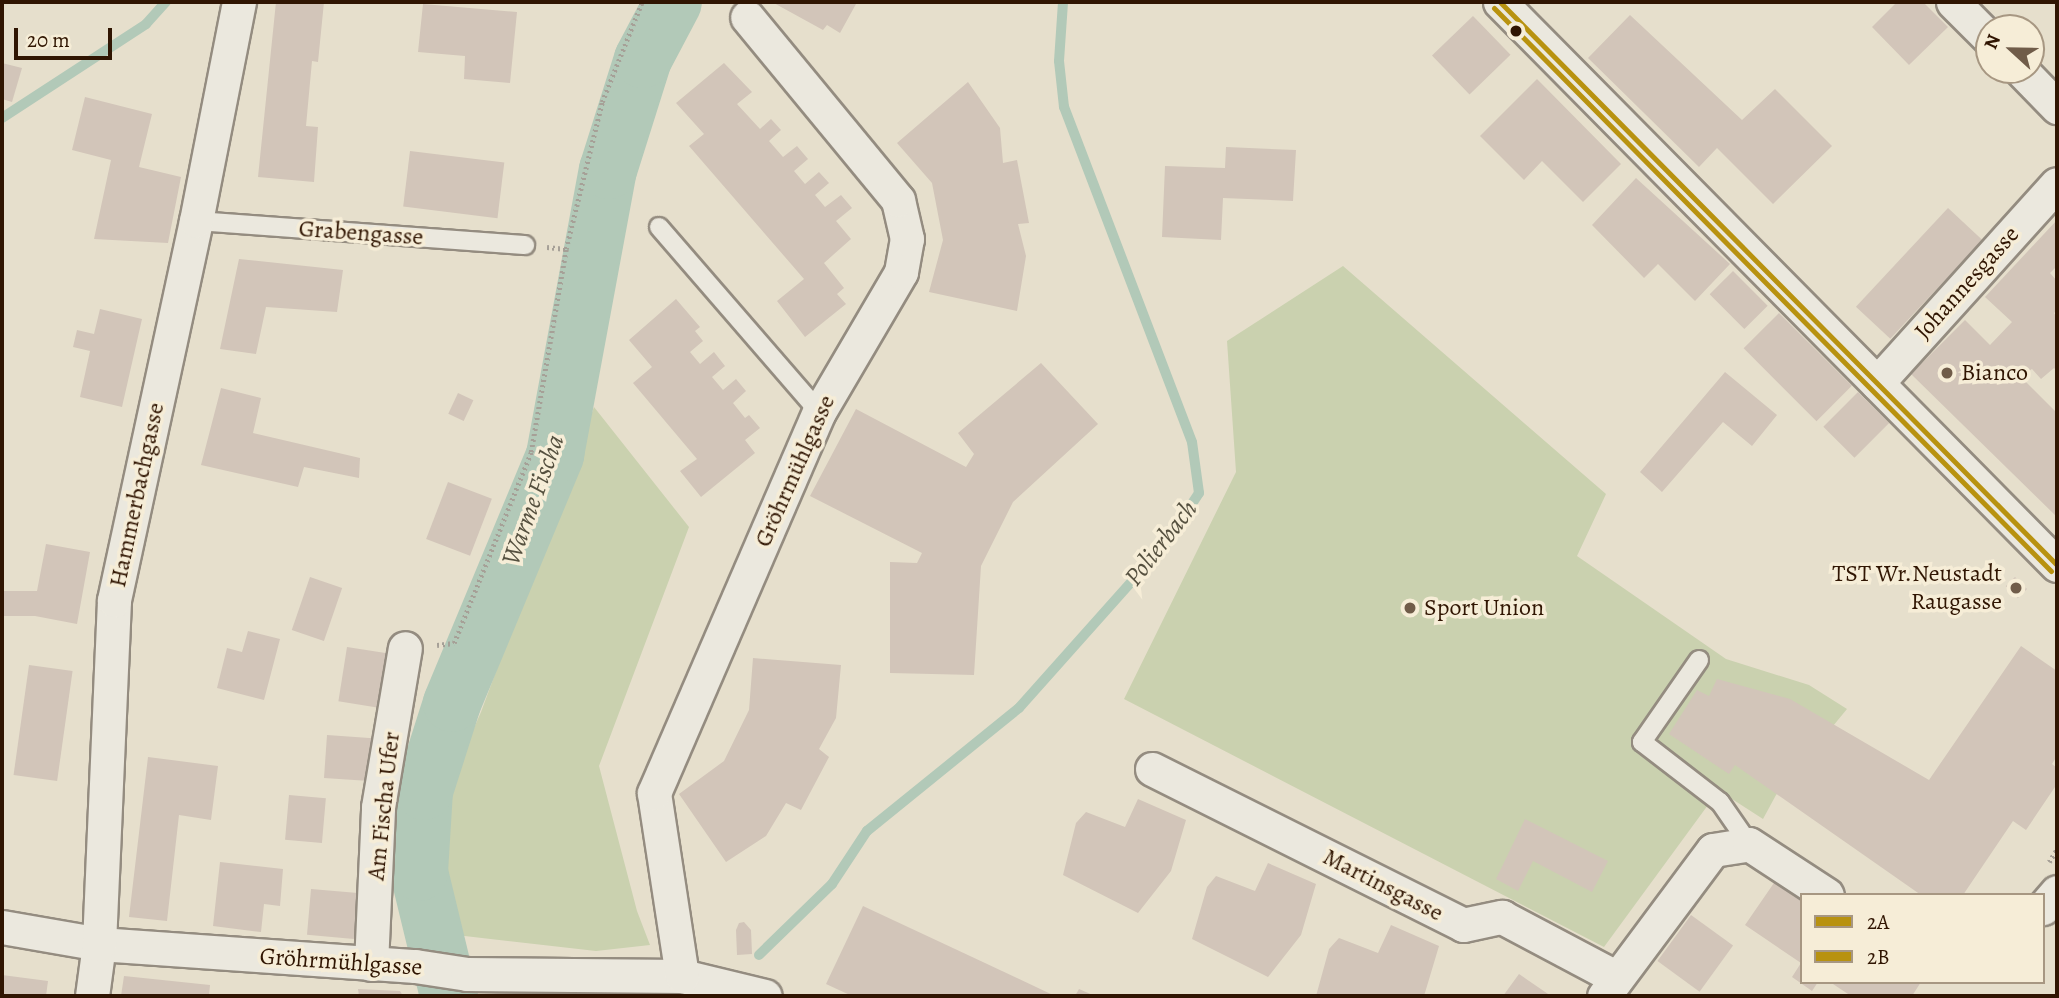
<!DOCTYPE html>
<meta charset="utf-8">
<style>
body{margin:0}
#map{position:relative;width:2059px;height:998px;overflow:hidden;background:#e6dfcc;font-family:Alegreya,serif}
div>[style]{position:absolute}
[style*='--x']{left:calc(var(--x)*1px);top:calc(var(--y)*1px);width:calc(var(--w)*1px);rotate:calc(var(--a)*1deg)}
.green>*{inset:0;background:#cad1af}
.stream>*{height:10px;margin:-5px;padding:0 5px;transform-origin:5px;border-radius:5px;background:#b2c9b8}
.river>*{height:58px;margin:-29px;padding:0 29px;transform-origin:29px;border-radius:29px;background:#b2c9b8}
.building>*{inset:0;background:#d2c5b9;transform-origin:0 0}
.path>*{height:4.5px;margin-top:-2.25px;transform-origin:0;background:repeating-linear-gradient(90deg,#a6a097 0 2px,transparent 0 5.5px)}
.roads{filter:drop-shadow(2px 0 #948c80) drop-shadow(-2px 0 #948c80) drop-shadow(0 2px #948c80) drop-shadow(0 -2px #948c80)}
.service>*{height:18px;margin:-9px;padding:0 9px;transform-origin:9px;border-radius:9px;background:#ebe8de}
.minor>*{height:33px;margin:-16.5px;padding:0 16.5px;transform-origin:16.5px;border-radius:16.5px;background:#ebe8de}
.bus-1>*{height:5px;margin:-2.5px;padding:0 2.5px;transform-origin:2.5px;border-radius:2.5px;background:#b89210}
.bus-2>*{height:5px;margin:-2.5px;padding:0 2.5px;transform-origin:2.5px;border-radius:2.5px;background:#b89210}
.dots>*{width:19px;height:19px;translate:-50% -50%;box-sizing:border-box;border:4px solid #f6edd7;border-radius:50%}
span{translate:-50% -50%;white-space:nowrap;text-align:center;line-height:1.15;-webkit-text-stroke:7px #f6edd7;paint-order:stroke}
.street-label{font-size:24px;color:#301502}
.poi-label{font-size:24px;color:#301502}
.left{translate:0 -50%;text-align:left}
.right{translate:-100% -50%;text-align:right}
.water-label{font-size:26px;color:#55503f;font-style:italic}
.frame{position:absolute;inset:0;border:4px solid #301502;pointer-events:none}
.legend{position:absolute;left:1800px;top:893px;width:245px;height:91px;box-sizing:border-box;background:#f6edd7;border:2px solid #a79782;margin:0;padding:9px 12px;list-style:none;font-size:21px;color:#301502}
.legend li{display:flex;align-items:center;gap:14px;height:35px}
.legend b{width:35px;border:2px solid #a79782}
.north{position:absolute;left:1975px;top:14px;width:70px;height:70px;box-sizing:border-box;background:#f6edd7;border:2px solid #a79782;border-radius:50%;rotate:292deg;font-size:19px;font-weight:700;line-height:28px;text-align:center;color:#301502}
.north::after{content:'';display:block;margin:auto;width:24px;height:32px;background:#705c49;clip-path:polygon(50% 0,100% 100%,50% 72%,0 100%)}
.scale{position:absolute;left:14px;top:28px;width:98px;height:32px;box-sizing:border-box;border:4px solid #301502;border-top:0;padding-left:9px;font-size:21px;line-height:24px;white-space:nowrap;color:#301502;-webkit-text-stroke:5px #f6edd7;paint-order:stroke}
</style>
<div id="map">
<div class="green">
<div style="clip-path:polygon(1343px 266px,1606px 494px,1577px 556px,1726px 659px,1809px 685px,1847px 709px,1776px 795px,1763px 819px,1732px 799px,1708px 805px,1604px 947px,1124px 699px,1236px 472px,1227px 341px)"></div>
<div style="clip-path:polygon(594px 407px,689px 527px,599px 766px,637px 911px,650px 945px,596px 951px,456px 935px,434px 877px,442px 801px,481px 712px)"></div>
</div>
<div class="stream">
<div style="--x:2;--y:118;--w:172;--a:-33.1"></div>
<div style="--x:146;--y:24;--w:30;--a:-48"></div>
<div style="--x:759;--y:955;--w:102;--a:-44.2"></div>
<div style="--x:832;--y:884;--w:64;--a:-56.6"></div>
<div style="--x:867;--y:831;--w:196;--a:-39"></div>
<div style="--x:1019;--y:708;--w:221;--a:-48.3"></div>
<div style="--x:1166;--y:543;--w:60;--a:-56.6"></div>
<div style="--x:1199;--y:493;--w:51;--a:-97.8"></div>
<div style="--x:1192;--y:442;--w:359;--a:-110.9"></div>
<div style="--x:1064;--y:107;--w:46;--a:-96.2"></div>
<div style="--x:1059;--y:61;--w:59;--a:-86.1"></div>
</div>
<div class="river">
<div style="--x:449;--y:996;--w:128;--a:-103.6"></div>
<div style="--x:419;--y:872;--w:81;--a:-86.5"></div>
<div style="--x:424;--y:791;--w:92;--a:-72.3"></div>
<div style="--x:452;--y:703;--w:269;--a:-67.4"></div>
<div style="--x:555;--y:455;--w:290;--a:-79.5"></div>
<div style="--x:608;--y:170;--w:116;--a:-72.5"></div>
<div style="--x:643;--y:59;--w:64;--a:-62.2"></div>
</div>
<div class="building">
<div style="clip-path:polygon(276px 2px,324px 2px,318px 62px,312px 61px,306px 126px,318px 127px,314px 182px,258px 177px)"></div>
<div style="clip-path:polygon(772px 2px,852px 2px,856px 4px,840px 33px,827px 25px,823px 30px)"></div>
<div style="clip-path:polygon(1897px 2px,1923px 2px,1948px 27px,1909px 65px,1872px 27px)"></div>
<div style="clip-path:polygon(423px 4px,517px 12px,510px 83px,464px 79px,465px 56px,418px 52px)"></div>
<div style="clip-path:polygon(1630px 15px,1742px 120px,1775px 89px,1832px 146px,1773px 204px,1717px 148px,1699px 167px,1588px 58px)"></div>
<div style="left:1473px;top:16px;width:54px;height:57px;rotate:46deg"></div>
<div style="clip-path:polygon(2px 63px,22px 68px,12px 102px,2px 99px)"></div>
<div style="clip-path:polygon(724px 63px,752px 92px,737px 104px,760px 129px,771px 119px,781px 130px,769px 141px,783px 157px,797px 146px,808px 159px,794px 171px,805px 184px,819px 172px,829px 183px,815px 195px,825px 207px,841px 195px,852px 208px,836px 221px,851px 239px,824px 263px,844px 288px,837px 294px,846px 304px,805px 337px,777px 301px,804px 279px,689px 146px,704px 134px,676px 103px)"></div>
<div style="clip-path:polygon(1537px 79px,1621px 164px,1583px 202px,1542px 161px,1524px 180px,1480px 136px)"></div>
<div style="clip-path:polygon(968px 82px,1000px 128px,1003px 163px,1017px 160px,1029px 223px,1018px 224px,1026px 256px,1017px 311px,929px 292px,943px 240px,932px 183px,897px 143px)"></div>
<div style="clip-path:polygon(85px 97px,152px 114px,139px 167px,181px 177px,168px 243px,94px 239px,111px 160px,72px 150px)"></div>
<div style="clip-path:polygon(1226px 147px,1296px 150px,1293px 201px,1223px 198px,1221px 240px,1162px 237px,1165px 166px,1225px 168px)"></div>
<div style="left:410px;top:151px;width:95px;height:56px;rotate:7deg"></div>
<div style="clip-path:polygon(1636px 178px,1730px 264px,1695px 301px,1658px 264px,1644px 278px,1592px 225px)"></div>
<div style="left:1948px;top:208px;width:47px;height:135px;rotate:43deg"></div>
<div style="clip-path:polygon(2057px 220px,2057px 266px,2050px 273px,2057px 281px,2057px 310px,2054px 313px,2057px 318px,2057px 371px,2054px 368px,2041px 379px,2032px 369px,2020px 376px,2057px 413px,2057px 517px,1911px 374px,1965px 320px,1990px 345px,2012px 322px,1985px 297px)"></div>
<div style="clip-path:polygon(239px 259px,343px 270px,337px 312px,266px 307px,256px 354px,220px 349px)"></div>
<div style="left:1733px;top:271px;width:49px;height:33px;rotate:45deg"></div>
<div style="clip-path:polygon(676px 299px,700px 327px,695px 331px,703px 341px,690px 352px,700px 364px,714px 352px,725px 366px,712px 377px,723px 390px,736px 379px,746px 391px,733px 403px,745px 418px,749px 415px,760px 428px,745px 440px,755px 453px,701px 497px,680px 471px,697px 459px,633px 383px,652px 367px,629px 340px)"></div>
<div style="clip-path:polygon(100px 309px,142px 319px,122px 407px,80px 397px,90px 351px,73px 347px,77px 330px,94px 334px)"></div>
<div style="left:1779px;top:313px;width:103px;height:50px;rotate:45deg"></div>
<div style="clip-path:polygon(1041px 363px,1098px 424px,1013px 502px,981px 566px,974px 675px,890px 673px,890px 562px,917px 563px,922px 553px,810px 496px,856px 409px,966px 467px,974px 454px,958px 433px)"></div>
<div style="clip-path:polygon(1725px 372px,1777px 415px,1752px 446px,1723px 422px,1662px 492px,1640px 472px)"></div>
<div style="clip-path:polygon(221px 388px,261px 398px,253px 433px,360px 458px,359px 478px,304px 467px,298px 487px,201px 465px)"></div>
<div style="left:1858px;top:392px;width:44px;height:49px;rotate:45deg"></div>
<div style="left:458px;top:393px;width:17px;height:23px;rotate:25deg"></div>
<div style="left:448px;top:482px;width:47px;height:61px;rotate:21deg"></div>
<div style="clip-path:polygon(46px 544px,90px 552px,77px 624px,35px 616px,2px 616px,2px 591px,37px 591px)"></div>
<div style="left:310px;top:577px;width:34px;height:56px;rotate:19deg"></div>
<div style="left:2015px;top:577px;width:17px;height:13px;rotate:45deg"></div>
<div style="clip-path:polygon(248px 631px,280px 639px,264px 700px,217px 688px,227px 648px,242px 652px)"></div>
<div style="clip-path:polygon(2021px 646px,2057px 671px,2057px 756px,2052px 764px,2057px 768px,2057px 784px,2026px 830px,2013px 821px,1963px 895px,1921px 895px,1735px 765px,1729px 774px,1669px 734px,1697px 690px,1709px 696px,1717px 679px,1790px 699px,1929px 780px)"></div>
<div style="left:347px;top:647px;width:47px;height:55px;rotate:9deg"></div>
<div style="clip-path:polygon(753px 658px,841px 665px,836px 718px,819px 749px,829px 757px,801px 810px,786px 803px,766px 836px,726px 862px,679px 794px,724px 761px,749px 710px)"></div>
<div style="left:29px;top:665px;width:44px;height:111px;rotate:8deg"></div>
<div style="left:327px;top:735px;width:53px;height:43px;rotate:4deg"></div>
<div style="clip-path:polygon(148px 757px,218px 766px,211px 820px,179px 815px,167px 921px,129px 917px)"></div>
<div style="left:289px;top:795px;width:37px;height:45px;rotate:5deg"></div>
<div style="clip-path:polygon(1138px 799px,1186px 820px,1171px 871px,1138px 913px,1063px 875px,1076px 823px,1086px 812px,1125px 827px)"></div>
<div style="clip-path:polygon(1525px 819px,1608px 861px,1592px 892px,1533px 861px,1518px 891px,1496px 879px)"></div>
<div style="clip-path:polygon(220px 862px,283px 869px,280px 906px,264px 904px,261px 932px,213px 926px)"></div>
<div style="clip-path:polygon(1268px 863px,1316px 884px,1301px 935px,1268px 977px,1192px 939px,1207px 887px,1216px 876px,1255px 891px)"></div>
<div style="clip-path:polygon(1776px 880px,1802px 897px,1802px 982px,1818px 982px,1812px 991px,1792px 977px,1801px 963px,1745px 925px)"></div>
<div style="left:311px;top:889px;width:47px;height:46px;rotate:5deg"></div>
<div style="clip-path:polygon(863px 906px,985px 963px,1055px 996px,852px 996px,826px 984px)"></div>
<div style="left:1691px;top:915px;width:52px;height:57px;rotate:36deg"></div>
<div style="clip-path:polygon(744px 922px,751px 930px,752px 954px,737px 955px,736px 930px,739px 923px)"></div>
<div style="clip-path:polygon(1391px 925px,1439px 946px,1424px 996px,1316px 996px,1329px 949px,1339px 938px,1378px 953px)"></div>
<div style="clip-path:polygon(1519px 974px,1551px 996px,1503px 996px)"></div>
<div style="clip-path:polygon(2px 975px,48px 981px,46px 996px,2px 996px)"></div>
<div style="clip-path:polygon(124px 976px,210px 985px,209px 996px,121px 996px)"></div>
<div style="clip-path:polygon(1830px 982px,1921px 982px,1912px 996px,1851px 996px)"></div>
<div style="clip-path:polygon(358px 989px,400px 991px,403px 996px,359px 996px)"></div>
<div style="clip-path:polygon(1079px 989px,1095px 996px,1075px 996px)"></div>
</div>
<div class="path">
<div style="--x:547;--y:247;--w:19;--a:6"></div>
<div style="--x:437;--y:645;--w:17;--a:-7"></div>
<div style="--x:454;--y:643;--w:206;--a:-68"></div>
<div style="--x:531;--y:452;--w:206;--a:-80.2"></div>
<div style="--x:566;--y:249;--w:151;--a:-76.2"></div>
<div style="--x:602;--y:102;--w:108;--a:-68.2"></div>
<div style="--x:2049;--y:862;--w:15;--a:-58"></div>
</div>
<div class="roads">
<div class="service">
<div style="--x:196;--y:221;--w:330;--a:4.2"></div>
<div style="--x:659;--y:227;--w:245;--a:49.1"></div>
<div style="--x:1699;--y:660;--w:100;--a:124.8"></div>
<div style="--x:1642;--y:742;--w:98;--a:37.6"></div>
<div style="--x:1720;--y:802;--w:51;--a:55.4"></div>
</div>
<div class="minor">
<div style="--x:1500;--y:2;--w:792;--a:45.31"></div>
<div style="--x:1953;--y:2;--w:51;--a:45"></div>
<div style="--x:2021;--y:70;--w:52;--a:45.8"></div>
<div style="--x:1877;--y:383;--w:268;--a:-47.9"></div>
<div style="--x:1152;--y:769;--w:348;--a:26.6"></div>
<div style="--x:1463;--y:925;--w:40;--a:-12"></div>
<div style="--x:1502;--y:917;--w:130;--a:27.9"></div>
<div style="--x:2043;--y:908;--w:21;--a:-49"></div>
<div style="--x:2;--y:927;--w:98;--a:9.9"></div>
<div style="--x:99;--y:944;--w:317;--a:4"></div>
<div style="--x:415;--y:966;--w:53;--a:8.7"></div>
<div style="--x:467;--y:974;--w:215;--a:0.5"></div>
<div style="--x:682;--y:976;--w:85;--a:13.5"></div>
<div style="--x:371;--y:964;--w:157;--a:-87.4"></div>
<div style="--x:378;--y:807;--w:161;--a:-80.4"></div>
<div style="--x:682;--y:976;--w:185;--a:-98.7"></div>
<div style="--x:654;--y:793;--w:415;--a:-66.6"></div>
<div style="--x:819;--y:412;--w:162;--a:-59.6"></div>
<div style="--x:901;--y:272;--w:34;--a:-80"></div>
<div style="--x:907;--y:239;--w:40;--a:-103"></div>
<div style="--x:898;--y:200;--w:237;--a:-129.5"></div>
<div style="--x:92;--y:996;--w:52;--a:-82.3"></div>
<div style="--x:99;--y:944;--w:344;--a:-87.5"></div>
<div style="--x:114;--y:600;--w:388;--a:-77.8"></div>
<div style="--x:196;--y:221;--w:223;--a:-78.9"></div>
<div style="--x:1604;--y:996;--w:182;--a:-53.3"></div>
<div style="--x:1713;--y:850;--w:36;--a:-9"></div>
<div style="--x:1749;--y:844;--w:93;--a:33.2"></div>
</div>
</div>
<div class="bus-1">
<div style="--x:1500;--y:2;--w:792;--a:45.31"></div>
</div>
<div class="bus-2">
<div style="--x:1494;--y:8;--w:792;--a:45.31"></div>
</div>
<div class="dots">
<div style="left:1516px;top:31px;background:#301502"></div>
<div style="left:1947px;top:373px;background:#705c49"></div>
<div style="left:2016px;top:588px;background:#705c49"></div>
<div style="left:1410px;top:608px;background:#705c49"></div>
</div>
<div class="street-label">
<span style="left:361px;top:233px;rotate:4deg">Grabengasse</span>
<span style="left:1967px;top:283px;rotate:-48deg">Johannesgasse</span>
<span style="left:795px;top:471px;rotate:-66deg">Gröhrmühlgasse</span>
<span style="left:137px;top:495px;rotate:-78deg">Hammerbachgasse</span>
<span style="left:384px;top:806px;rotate:-84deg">Am Fischa Ufer</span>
<span style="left:1383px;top:885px;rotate:27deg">Martinsgasse</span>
<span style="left:341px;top:962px;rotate:4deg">Gröhrmühlgasse</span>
</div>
<div class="poi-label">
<span class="left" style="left:1961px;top:373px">Bianco</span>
<span class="right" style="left:2002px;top:588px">TST Wr.Neustadt<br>Raugasse</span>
<span class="left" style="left:1424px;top:608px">Sport Union</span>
</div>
<div class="water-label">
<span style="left:533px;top:500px;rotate:-70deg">Warme Fischa</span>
<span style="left:1161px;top:543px;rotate:-52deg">Polierbach</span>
</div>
<div class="frame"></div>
<ul class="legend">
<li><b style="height:9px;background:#b89210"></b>2A</li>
<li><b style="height:9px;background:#b89210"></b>2B</li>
</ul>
<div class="north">N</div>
<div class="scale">20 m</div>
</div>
